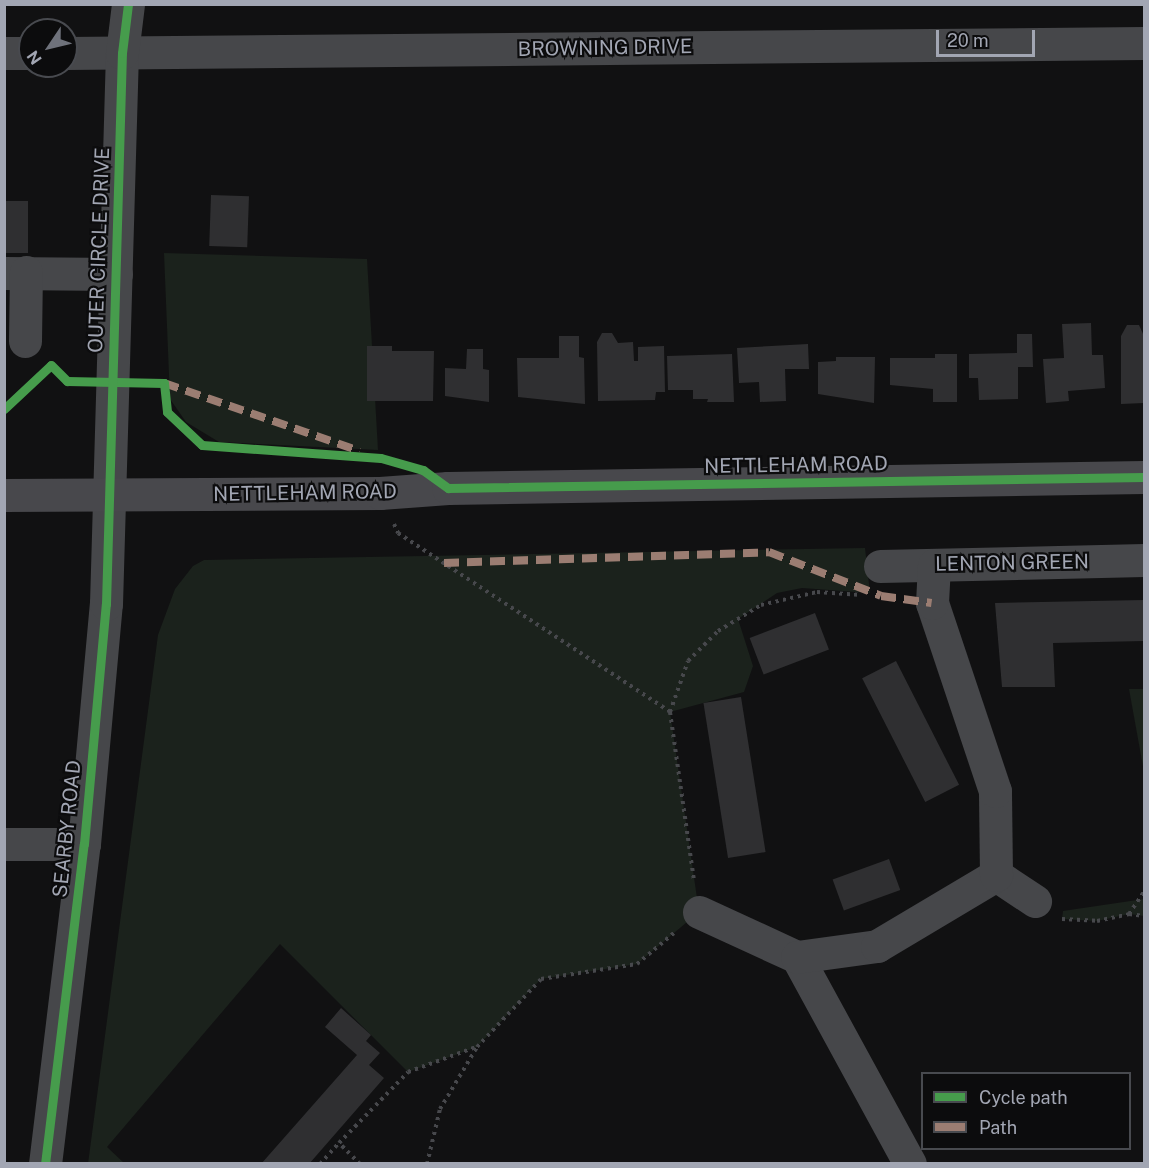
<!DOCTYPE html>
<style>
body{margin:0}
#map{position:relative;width:1149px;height:1168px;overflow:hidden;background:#111112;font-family:"Public Sans",sans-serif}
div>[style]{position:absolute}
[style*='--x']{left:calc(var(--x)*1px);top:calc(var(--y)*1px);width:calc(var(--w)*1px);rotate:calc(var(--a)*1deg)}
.green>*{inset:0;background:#1b221c}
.building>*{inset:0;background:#2f2f31;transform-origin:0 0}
.path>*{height:4px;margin-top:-2px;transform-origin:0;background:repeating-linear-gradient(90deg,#47484c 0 3px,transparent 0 7.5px)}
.minor>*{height:33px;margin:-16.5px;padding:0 16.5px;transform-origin:16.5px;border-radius:16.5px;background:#46474a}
.major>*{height:33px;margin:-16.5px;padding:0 16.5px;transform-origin:16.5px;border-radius:16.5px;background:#48484c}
.quiet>*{height:8px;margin-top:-4px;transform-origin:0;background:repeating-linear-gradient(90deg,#9b7d72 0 15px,transparent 0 23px)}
.cycleway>*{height:9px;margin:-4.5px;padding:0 4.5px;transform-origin:4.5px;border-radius:4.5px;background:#469c4c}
span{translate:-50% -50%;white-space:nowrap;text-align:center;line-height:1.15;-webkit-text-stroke:4.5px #0c0c0d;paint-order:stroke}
.street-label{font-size:20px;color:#a2a6b3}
.frame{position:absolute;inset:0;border:6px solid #a2a6b3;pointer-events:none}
.legend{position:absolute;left:921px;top:1072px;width:210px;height:78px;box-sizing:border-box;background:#0c0c0d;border:2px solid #484a4f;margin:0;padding:8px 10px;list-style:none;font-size:18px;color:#a2a6b3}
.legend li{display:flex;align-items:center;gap:12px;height:30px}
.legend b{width:30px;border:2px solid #484a4f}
.north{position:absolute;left:18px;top:18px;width:60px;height:60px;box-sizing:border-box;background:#0c0c0d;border:2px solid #484a4f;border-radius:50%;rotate:235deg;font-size:16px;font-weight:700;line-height:24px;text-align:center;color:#a2a6b3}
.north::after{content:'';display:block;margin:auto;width:21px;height:27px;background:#6f727b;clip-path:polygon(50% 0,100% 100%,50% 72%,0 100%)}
.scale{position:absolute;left:936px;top:30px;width:99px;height:27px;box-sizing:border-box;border:3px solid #a2a6b3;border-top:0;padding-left:8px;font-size:18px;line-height:21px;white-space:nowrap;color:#a2a6b3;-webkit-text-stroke:4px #0c0c0d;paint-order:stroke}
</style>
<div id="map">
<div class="green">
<div style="clip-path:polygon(164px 253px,367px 259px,378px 450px,219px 442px,186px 422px,170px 399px)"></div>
<div style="clip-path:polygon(865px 548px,870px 593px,802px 588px,777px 593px,738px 619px,753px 666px,744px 692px,670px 712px,699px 912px,637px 964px,541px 979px,477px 1047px,408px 1072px,280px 944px,107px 1147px,124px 1163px,88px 1164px,158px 635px,175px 589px,193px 566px,204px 560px)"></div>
<div style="clip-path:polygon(1129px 689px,1144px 689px,1144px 772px)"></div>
<div style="clip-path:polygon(1144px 899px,1144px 916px,1129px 914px,1097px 921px,1062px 919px,1063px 911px)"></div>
</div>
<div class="building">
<div style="left:211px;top:195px;width:38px;height:51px;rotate:2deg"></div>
<div style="left:4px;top:201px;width:24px;height:52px"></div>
<div style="clip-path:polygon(1091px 323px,1092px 355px,1103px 355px,1105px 388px,1068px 391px,1069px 401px,1046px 403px,1043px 359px,1064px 358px,1062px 324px)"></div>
<div style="clip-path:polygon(1127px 325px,1139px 325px,1144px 336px,1144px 403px,1121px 404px,1121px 336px)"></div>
<div style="clip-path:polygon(602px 333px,612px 333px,618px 343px,633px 342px,634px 361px,638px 361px,638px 347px,664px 346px,665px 392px,656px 392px,655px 400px,598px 401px,597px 342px)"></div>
<div style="clip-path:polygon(1017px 334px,1032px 334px,1033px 367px,1018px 367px,1018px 399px,979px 400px,978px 378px,969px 378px,969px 354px,1017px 353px)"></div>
<div style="clip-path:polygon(559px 336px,579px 336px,579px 357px,584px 358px,585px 404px,518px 397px,517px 358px,559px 358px)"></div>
<div style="clip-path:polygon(808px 344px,809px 369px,785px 369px,786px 401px,760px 402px,759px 382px,739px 383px,737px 348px)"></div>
<div style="clip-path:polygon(367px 346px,392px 346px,392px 351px,434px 351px,433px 401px,367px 401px)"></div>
<div style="clip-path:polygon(467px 349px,483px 349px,483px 369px,489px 370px,489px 402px,445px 396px,445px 368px,466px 369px)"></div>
<div style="clip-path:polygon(732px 354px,734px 402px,707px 402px,708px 399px,693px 399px,693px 390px,668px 390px,667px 356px)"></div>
<div style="clip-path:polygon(935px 354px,957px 354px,957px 402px,933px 402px,933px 389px,890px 385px,890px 358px,935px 358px)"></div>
<div style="clip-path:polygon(836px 357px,875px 357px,874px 403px,818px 394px,818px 362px,836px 361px)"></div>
<div style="clip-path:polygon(1144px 600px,1144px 641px,1053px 643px,1055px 687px,1002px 687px,995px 603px)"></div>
<div style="left:815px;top:613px;width:39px;height:70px;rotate:69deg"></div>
<div style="left:896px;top:661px;width:139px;height:38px;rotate:63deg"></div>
<div style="left:741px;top:697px;width:157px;height:38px;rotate:81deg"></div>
<div style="left:889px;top:859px;width:33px;height:60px;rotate:70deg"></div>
<div style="clip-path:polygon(341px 1008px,371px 1035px,366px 1041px,380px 1053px,369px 1065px,384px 1078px,309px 1164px,261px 1164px,357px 1055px,325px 1027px)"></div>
</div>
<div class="path">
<div style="--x:394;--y:524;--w:10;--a:66"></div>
<div style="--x:398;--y:533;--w:326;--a:33.3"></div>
<div style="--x:670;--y:712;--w:170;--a:81.9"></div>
<div style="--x:670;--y:712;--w:54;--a:-70.6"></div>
<div style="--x:688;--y:661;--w:42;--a:-45"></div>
<div style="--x:718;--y:631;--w:50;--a:-31.2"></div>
<div style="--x:761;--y:605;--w:57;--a:-13.1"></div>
<div style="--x:817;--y:592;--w:45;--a:3.8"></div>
<div style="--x:1129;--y:914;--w:27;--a:-56"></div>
<div style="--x:1062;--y:919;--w:35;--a:3"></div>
<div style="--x:1097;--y:921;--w:33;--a:-12"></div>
<div style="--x:1129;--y:914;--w:15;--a:8"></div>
<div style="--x:320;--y:1164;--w:28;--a:-48"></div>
<div style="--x:360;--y:1164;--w:30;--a:-135"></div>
<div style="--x:339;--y:1143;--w:99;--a:-45.8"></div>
<div style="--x:408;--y:1072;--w:72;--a:-20.2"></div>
<div style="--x:427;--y:1164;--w:57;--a:-76.7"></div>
<div style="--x:440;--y:1109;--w:72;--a:-59.2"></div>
<div style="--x:477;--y:1047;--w:93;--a:-46.7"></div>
<div style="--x:541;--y:979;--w:97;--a:-8.9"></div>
<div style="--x:637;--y:964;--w:48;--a:-40"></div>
</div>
<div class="minor">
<div style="--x:4;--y:53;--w:26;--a:0"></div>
<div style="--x:66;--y:53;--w:1078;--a:-0.53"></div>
<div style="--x:4;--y:273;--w:112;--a:0.5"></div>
<div style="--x:25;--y:341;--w:69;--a:-89.2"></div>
<div style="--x:880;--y:566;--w:264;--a:-1.3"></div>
<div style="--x:4;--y:844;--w:80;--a:0"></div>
<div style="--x:996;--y:875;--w:47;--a:33.7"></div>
<div style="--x:699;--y:912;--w:108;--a:24.7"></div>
<div style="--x:45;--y:1164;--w:322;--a:-83.1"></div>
<div style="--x:84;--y:844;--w:241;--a:-84.8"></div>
<div style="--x:106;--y:604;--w:551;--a:-88.34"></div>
<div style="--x:122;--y:53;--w:49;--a:-83"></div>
<div style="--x:910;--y:1164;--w:236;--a:-118.6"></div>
<div style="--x:797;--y:957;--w:81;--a:-7.8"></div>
<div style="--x:877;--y:946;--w:139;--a:-30.8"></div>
<div style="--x:996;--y:875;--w:84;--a:-90.7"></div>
<div style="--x:995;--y:791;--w:198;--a:-108.5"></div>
<div style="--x:932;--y:603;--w:38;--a:-87"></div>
</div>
<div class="major">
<div style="--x:4;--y:495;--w:376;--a:-0.3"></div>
<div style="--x:380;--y:493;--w:68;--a:-4.2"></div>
<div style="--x:448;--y:488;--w:696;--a:-0.91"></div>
</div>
<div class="quiet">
<div style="--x:164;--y:383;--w:207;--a:19.2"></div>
<div style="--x:444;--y:563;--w:325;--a:-1.9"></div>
<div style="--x:769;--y:552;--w:120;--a:21.4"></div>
<div style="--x:881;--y:596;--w:51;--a:7.8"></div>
</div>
<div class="cycleway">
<div style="--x:4;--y:409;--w:64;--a:-43.1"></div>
<div style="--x:51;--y:365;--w:23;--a:45"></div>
<div style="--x:67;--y:381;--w:97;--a:1.2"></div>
<div style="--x:164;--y:383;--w:29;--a:84"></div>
<div style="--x:167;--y:412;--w:48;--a:43.3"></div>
<div style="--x:202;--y:445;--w:179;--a:4.2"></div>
<div style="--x:381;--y:458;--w:44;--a:15.9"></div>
<div style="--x:423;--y:470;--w:31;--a:36"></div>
<div style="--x:448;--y:488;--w:696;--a:-0.91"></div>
<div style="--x:45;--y:1164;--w:322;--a:-83.1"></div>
<div style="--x:84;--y:844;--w:241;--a:-84.8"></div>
<div style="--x:106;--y:604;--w:551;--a:-88.34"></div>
<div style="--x:122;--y:53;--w:49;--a:-83"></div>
</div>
<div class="street-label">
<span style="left:605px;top:48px;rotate:-1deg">BROWNING DRIVE</span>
<span style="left:99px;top:250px;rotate:-88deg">OUTER CIRCLE DRIVE</span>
<span style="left:796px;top:465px;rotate:-1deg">NETTLEHAM ROAD</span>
<span style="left:305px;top:493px;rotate:-1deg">NETTLEHAM ROAD</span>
<span style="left:1012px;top:563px;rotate:-1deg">LENTON GREEN</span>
<span style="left:67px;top:829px;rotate:-84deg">SEARBY ROAD</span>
</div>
<div class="frame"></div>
<ul class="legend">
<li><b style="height:8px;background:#469c4c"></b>Cycle path</li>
<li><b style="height:8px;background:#9b7d72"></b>Path</li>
</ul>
<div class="north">N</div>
<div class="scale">20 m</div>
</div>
